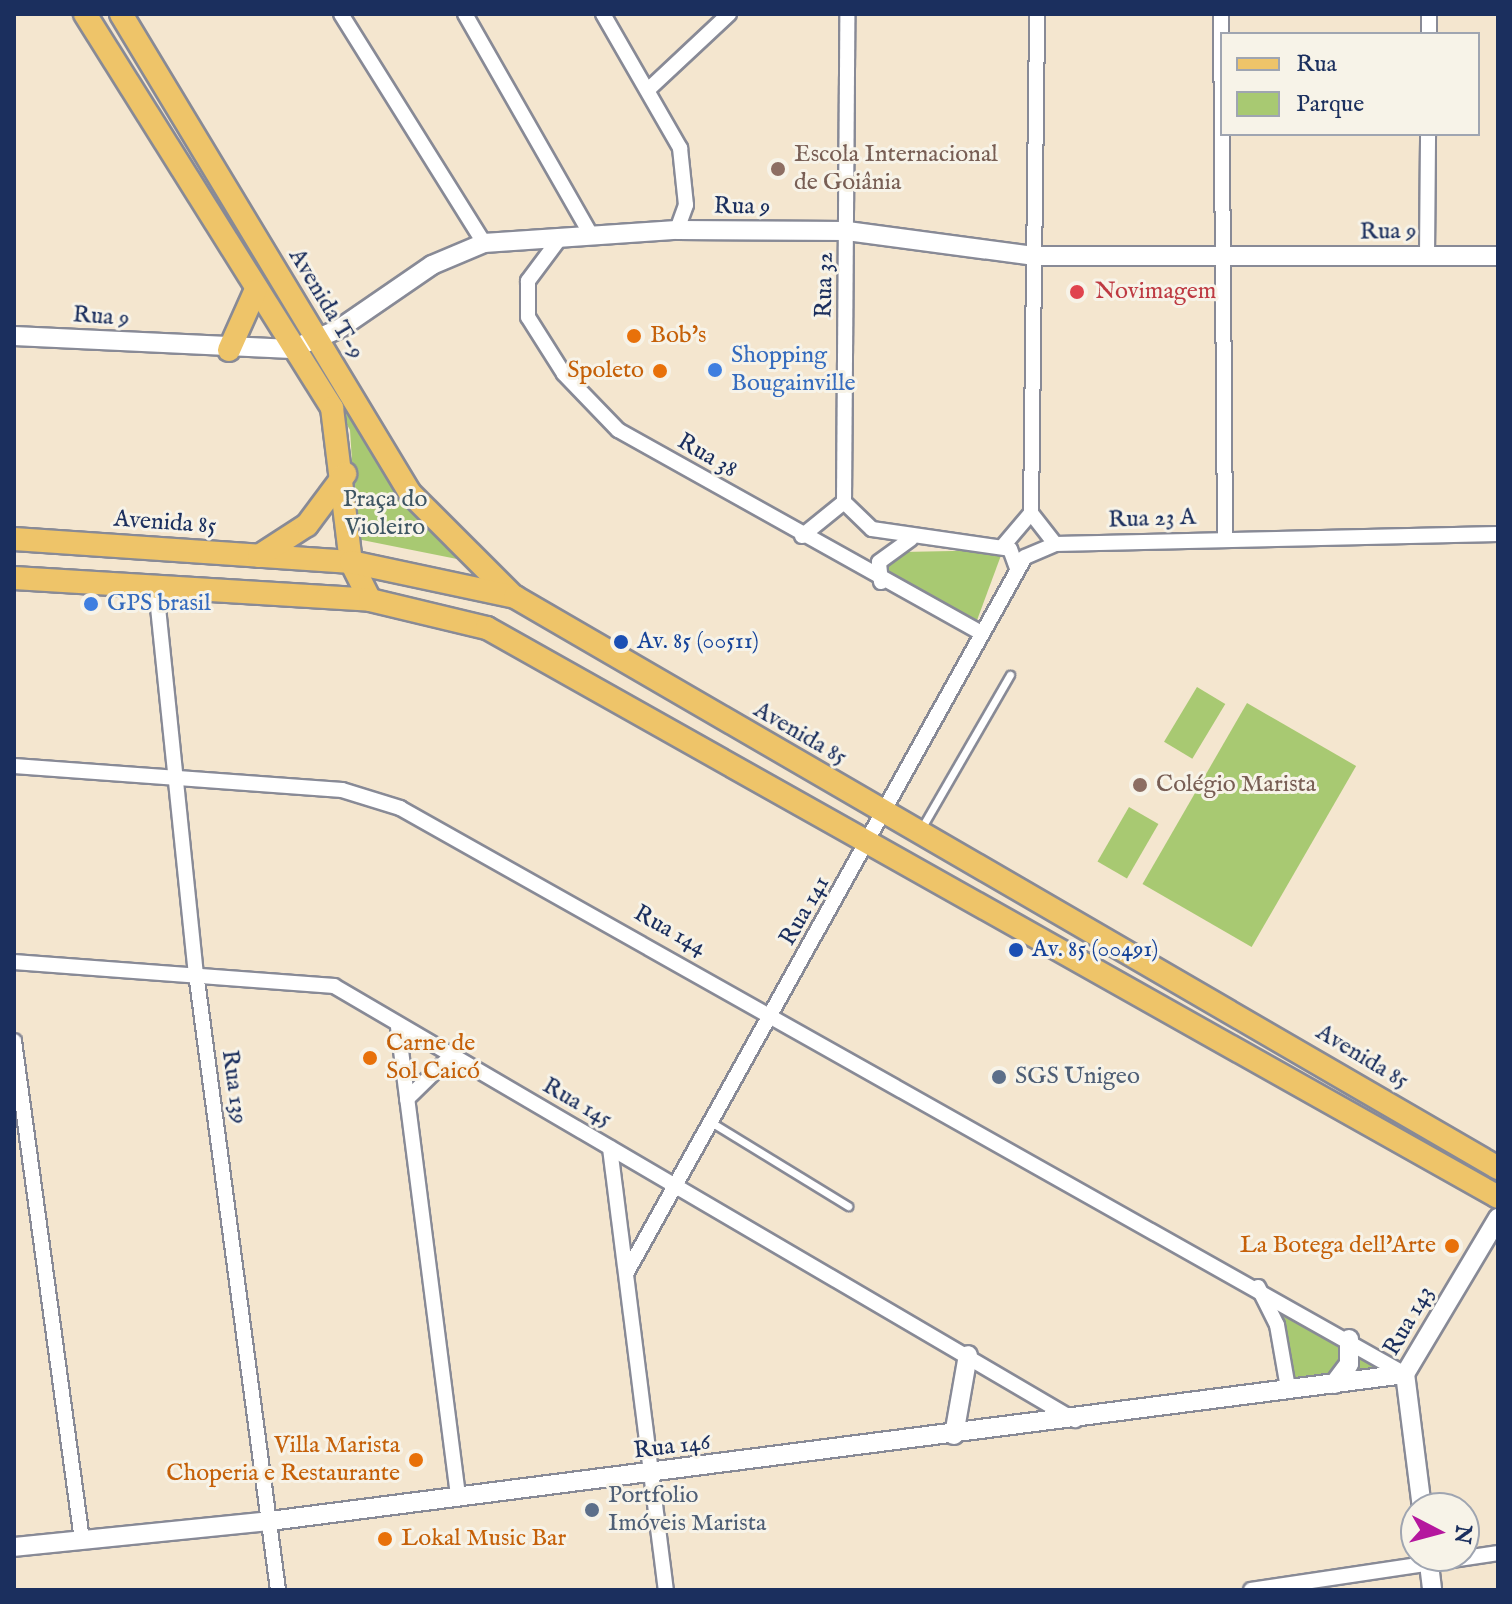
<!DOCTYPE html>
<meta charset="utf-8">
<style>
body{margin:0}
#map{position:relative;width:1512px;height:1604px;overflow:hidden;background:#f4e6cf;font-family:"IM FELL English",serif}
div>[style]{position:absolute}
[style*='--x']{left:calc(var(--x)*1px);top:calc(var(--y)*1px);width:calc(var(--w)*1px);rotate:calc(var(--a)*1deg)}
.green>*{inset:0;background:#a8c972;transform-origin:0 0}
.roads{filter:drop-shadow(2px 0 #888a96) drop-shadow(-2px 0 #888a96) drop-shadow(0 2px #888a96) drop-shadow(0 -2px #888a96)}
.service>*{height:7px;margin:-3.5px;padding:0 3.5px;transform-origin:3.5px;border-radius:3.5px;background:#fff}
.minor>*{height:14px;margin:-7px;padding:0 7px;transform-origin:7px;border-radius:7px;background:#fff}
.tertiary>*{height:18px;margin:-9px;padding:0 9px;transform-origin:9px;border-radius:9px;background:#fff}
.primary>*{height:22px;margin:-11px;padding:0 11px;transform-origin:11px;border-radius:11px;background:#eec469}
.dots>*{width:22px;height:22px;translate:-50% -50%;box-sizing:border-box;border:4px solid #f7f3e8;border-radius:50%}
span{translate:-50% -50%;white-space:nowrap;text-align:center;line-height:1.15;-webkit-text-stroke:6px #f7f3e8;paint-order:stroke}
.education-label{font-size:24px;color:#785e54}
.left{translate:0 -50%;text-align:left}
.street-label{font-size:24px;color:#1b2f5e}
.health-label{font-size:24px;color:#be3a42}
.food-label{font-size:24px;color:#c56008}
.right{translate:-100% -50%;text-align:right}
.shop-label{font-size:24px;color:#366cbe}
.park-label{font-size:24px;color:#3e5663}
.transit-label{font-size:24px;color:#164399}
.service-label{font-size:24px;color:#4e5e75}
.frame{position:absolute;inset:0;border:16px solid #1b2f5e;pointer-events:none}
.legend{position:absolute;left:1220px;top:32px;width:260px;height:104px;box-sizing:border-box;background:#f7f3e8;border:2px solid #9fa5b1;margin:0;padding:10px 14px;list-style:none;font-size:24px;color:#1b2f5e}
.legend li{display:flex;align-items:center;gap:16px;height:40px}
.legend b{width:40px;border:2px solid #9fa5b1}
.north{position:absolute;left:1400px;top:1492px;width:80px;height:80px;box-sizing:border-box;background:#f7f3e8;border:2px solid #9fa5b1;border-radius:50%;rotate:96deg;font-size:22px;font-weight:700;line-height:32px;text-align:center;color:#1b2f5e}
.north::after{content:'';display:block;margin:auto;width:28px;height:36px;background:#b5179e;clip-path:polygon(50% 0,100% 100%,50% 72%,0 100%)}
</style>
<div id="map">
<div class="green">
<div style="clip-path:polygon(329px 375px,462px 560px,357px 539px,350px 430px,321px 378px)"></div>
<div style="clip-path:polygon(1003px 550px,976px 623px,884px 573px,884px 562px,902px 552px)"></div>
<div style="left:1197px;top:687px;width:33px;height:64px;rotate:31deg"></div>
<div style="left:1247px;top:703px;width:126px;height:209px;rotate:30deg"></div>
<div style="left:1129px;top:807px;width:34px;height:63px;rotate:30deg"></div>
<div style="clip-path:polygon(1257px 1287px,1405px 1374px,1288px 1388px,1283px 1348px)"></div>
</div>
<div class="roads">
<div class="service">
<div style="--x:921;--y:829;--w:178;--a:-60"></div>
<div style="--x:711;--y:1122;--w:161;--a:31.5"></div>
</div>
<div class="minor">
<div style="--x:341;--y:14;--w:270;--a:58"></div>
<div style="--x:465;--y:14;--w:254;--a:60.3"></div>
<div style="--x:603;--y:14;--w:155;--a:60.1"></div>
<div style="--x:680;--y:148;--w:57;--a:84"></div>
<div style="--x:686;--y:205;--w:27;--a:110"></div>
<div style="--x:1221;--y:14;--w:525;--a:89.56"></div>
<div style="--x:1429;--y:34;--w:20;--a:-90"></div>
<div style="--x:651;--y:87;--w:107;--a:-43.1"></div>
<div style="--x:560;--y:238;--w:54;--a:126.7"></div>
<div style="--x:528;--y:281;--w:36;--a:90"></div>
<div style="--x:528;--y:317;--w:67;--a:57.7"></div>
<div style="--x:564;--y:374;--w:78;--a:46"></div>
<div style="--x:618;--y:430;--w:416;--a:29.2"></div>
<div style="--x:1427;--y:255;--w:121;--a:-89.5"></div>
<div style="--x:844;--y:502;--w:39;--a:44"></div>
<div style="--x:872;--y:529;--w:139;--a:8.2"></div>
<div style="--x:1010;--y:549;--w:20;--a:70"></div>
<div style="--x:1031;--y:513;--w:39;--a:52"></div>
<div style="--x:802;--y:536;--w:54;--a:-39"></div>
<div style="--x:844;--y:502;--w:488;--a:-89.6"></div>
<div style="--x:1003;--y:546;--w:43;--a:-49.7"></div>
<div style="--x:1031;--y:513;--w:499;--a:-89.3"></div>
<div style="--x:881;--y:582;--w:20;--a:-96"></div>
<div style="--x:879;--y:562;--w:39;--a:-36"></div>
<div style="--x:156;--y:588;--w:387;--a:84.1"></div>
<div style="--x:196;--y:973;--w:622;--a:82.43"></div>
<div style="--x:14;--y:766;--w:329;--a:4.2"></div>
<div style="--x:342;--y:790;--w:61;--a:17.2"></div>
<div style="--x:400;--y:808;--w:1153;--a:29.39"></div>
<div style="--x:14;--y:962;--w:321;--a:4.3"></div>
<div style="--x:334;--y:986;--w:859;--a:30.36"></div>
<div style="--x:398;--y:1027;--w:475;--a:82.7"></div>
<div style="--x:14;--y:1041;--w:504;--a:82.24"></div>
<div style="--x:407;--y:1099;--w:60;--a:-44.3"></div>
<div style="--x:610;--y:1148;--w:446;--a:82.8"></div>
<div style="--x:627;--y:1272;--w:818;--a:-60.9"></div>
<div style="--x:1025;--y:557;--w:33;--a:-23"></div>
<div style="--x:1055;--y:544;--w:443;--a:-1.3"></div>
<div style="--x:1258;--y:1287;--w:42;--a:63.4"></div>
<div style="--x:1277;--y:1325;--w:64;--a:80.1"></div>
<div style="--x:1251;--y:1590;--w:250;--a:-8.5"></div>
</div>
<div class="tertiary">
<div style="--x:14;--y:336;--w:278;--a:2.7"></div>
<div style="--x:292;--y:349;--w:51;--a:-23.1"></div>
<div style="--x:339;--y:329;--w:113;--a:-34.5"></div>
<div style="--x:432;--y:265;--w:56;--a:-22.9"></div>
<div style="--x:484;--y:243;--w:193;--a:-3.9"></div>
<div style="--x:677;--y:230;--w:170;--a:0.3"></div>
<div style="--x:847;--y:231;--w:190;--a:7.6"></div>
<div style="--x:1035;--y:256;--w:463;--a:0"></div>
<div style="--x:1334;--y:1384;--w:25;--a:-53"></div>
<div style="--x:1349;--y:1364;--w:25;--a:-90"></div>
<div style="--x:954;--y:1435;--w:81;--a:-80.1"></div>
<div style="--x:1422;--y:1508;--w:135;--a:-97.2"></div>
<div style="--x:1405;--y:1374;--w:182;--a:-59.2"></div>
<div style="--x:14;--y:1547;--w:257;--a:-5.8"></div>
<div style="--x:270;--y:1521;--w:1144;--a:-7.38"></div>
<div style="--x:1428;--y:1556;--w:34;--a:83"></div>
</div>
<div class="primary">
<div style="--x:85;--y:14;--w:465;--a:57.9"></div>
<div style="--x:332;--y:408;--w:155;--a:83"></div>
<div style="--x:351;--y:562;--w:42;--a:63.4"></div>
<div style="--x:121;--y:14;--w:559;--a:58.9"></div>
<div style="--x:410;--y:493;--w:143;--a:45"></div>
<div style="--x:229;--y:350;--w:64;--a:-65.9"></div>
<div style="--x:14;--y:539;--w:338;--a:3.9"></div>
<div style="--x:351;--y:562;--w:168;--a:12"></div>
<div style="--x:515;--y:597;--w:1137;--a:30.15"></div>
<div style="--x:259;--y:556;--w:57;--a:-32.9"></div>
<div style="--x:307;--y:525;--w:64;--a:-53.3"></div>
<div style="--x:14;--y:578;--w:357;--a:3.5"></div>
<div style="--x:370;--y:600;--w:120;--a:13.5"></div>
<div style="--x:487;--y:628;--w:1160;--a:29.37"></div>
</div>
</div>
<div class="dots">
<div style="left:778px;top:169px;background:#8d6e63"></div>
<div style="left:1077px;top:292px;background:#e0444e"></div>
<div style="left:634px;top:336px;background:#e8710a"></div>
<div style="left:715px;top:370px;background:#3f7fe0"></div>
<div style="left:660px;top:371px;background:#e8710a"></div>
<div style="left:91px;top:604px;background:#3f7fe0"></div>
<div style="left:621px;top:642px;background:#1a4fb4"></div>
<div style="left:1140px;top:785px;background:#8d6e63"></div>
<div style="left:1016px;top:950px;background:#1a4fb4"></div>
<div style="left:370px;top:1058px;background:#e8710a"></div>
<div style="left:999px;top:1077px;background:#5c6f8a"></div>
<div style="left:1452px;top:1246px;background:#e8710a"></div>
<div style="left:416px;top:1460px;background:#e8710a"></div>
<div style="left:592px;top:1510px;background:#5c6f8a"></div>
<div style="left:385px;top:1539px;background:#e8710a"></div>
</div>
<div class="education-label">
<span class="left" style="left:794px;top:169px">Escola Internacional<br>de Goiânia</span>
<span class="left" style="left:1156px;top:785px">Colégio Marista</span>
</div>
<div class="street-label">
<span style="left:742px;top:207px;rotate:1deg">Rua 9</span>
<span style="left:1388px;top:232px;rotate:-1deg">Rua 9</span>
<span style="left:825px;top:285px;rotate:-89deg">Rua 32</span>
<span style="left:326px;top:304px;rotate:59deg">Avenida T-9</span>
<span style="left:101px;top:317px;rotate:4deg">Rua 9</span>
<span style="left:707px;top:456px;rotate:30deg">Rua 38</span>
<span style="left:1152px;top:519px;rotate:-2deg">Rua 23 A</span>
<span style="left:165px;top:523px;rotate:4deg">Avenida 85</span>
<span style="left:800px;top:734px;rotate:30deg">Avenida 85</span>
<span style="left:805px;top:911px;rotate:-60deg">Rua 141</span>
<span style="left:670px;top:931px;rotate:29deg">Rua 144</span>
<span style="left:1362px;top:1057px;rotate:31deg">Avenida 85</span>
<span style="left:234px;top:1087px;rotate:82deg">Rua 139</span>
<span style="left:577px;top:1103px;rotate:30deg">Rua 145</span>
<span style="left:1409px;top:1321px;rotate:-60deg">Rua 143</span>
<span style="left:672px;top:1447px;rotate:-7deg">Rua 146</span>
</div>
<div class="health-label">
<span class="left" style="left:1095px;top:292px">Novimagem</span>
</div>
<div class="food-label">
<span class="left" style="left:650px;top:336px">Bob's</span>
<span class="right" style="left:644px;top:371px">Spoleto</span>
<span class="left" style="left:386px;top:1058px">Carne de<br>Sol Caicó</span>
<span class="right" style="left:1436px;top:1246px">La Botega dell'Arte</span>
<span class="right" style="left:400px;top:1460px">Villa Marista<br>Choperia e Restaurante</span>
<span class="left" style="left:401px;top:1539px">Lokal Music Bar</span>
</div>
<div class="shop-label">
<span class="left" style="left:731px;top:370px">Shopping<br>Bougainville</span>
<span class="left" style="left:107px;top:604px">GPS brasil</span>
</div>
<div class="park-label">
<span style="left:385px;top:514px">Praça do<br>Violeiro</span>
</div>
<div class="transit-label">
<span class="left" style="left:637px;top:642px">Av. 85 (00511)</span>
<span class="left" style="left:1032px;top:950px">Av. 85 (00491)</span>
</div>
<div class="service-label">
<span class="left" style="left:1015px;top:1077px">SGS Unigeo</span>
<span class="left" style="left:608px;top:1510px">Portfolio<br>Imóveis Marista</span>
</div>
<div class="frame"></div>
<ul class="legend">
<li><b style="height:10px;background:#eec469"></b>Rua</li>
<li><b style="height:22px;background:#a8c972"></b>Parque</li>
</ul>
<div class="north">N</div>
</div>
